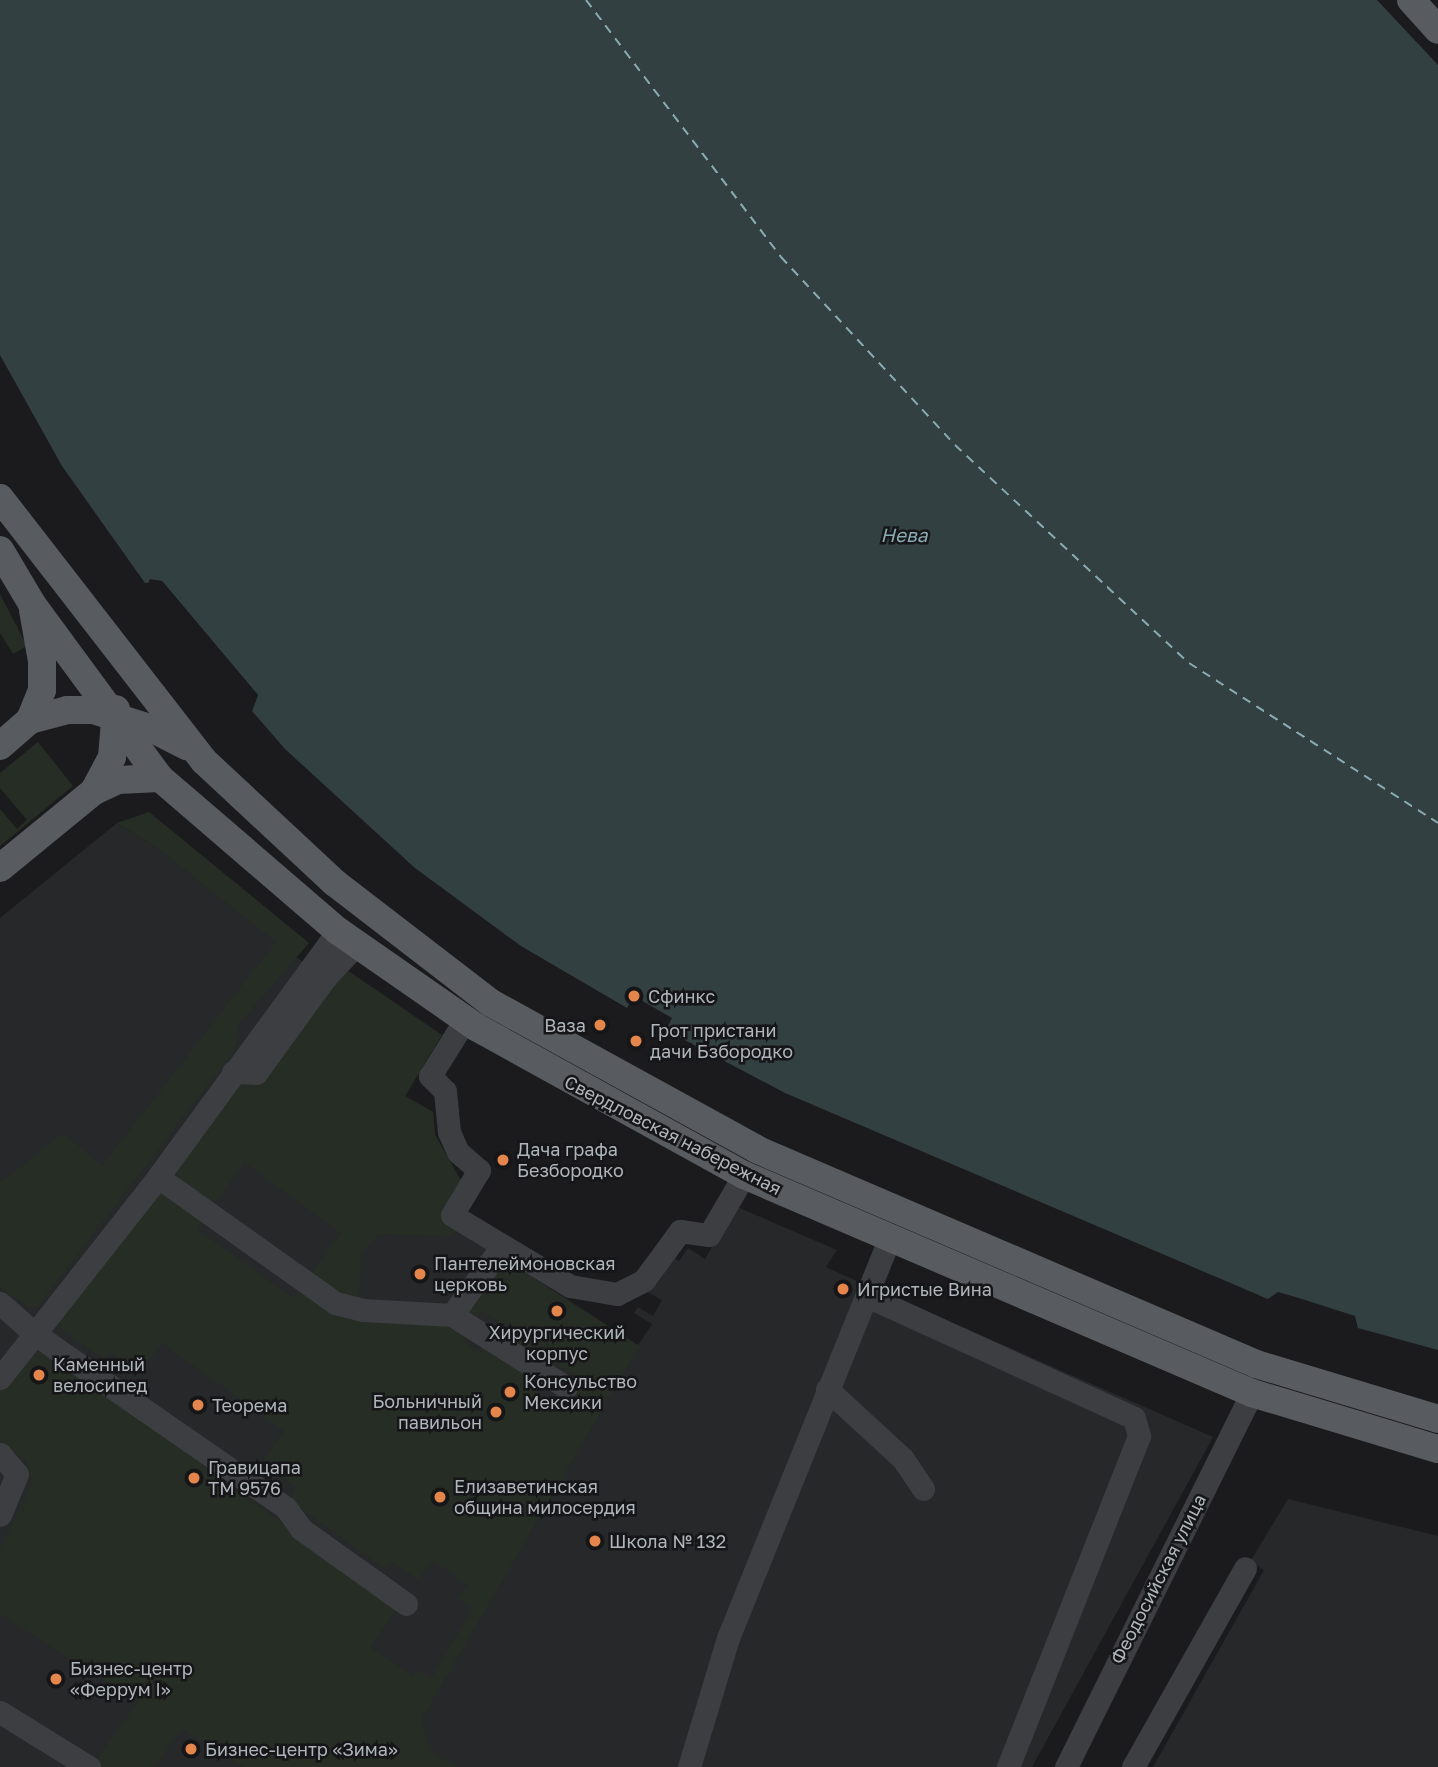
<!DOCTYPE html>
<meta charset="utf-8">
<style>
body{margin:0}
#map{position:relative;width:1438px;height:1767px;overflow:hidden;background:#1b1b1d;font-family:"Golos Text",sans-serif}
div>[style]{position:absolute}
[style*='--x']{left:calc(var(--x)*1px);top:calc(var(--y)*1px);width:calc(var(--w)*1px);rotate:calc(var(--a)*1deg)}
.built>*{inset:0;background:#27282a}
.green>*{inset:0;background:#262d25}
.water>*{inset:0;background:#334042}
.pier>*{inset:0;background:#1b1b1d}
.ferry>*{height:2px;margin-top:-1px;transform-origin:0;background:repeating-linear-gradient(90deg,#89abb2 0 9px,transparent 0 16px)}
.minor>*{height:23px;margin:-11.5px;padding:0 11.5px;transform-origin:11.5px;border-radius:11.5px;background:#3c3e41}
.major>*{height:28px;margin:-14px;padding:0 14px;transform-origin:14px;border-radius:14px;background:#585c60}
.dots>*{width:19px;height:19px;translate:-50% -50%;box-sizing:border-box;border:4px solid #161618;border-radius:50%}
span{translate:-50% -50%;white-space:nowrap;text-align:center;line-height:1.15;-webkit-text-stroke:5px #161618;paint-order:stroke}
.poi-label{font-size:18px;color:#aeb6bb}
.left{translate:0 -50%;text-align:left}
.right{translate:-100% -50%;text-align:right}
.street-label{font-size:18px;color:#aeb6bb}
.water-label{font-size:19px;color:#89abb2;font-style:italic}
</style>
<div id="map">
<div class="built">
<div style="clip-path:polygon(117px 823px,157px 848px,330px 983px,430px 1050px,405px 1096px,433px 1112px,435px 1135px,464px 1186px,443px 1219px,638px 1345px,652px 1324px,634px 1313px,638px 1307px,653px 1316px,662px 1300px,647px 1292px,673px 1257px,679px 1261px,688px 1248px,705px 1259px,735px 1206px,837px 1250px,826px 1267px,832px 1270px,1213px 1437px,1032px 1767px,0 1767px,0 918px)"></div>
<div style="clip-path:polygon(1288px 1499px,1438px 1536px,1438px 1767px,1153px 1767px,1264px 1570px,1250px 1562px)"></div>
</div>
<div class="green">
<div style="clip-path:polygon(0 594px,27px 646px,13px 654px,0 633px)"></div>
<div style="clip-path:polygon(38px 742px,73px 786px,0 846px,0 809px,17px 829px,27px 820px,0 788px,0 773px)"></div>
<div style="clip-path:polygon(149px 812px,309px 943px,238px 1025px,236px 1048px,37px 1307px,30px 1308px,0 1288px,0 1183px,63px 1133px,102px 1166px,276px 942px,157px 848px,117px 823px)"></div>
<div style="clip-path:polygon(344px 968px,442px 1035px,405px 1096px,433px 1112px,435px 1135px,464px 1186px,457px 1228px,451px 1236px,379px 1234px,361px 1253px,359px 1303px,309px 1277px,341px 1233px,245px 1163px,213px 1205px,179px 1179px,176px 1168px,238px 1085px,260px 1079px)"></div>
<div style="clip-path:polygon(163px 1191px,204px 1218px,197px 1229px,293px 1298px,301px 1288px,467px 1330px,461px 1339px,480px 1353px,487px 1343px,528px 1373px,522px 1382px,554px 1404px,574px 1375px,542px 1354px,537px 1360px,514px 1345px,520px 1337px,482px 1310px,474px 1320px,463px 1312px,503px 1259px,639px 1346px,422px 1718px,429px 1750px,457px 1767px,243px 1767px,182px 1728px,155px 1767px,102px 1767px,95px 1762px,138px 1702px,0 1614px,0 1549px,33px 1483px,26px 1460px,0 1441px,0 1391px,36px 1348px,48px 1351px,397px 1608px,370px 1647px,413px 1676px,417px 1671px,431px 1678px,473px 1609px,459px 1599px,468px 1585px,438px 1564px,432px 1561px,418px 1580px,392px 1561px,385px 1569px,289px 1500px,297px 1488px,262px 1463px,284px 1431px,162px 1343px,140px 1374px,110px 1352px,104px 1360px,61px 1329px,59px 1321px,157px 1193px)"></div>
</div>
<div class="water">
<div style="clip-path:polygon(0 0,1377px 0,1438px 65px,1438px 1350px,1358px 1328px,1355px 1316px,1302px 1299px,1278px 1292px,1268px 1299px,785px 1093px,666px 1030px,672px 1018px,634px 996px,627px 1008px,521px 946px,415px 868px,285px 749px,252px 711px,258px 695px,162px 581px,145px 583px,62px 466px,0 355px)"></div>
</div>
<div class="pier">
<div style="clip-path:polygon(150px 579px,162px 581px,258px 695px,252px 711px,254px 696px,160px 584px,147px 586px)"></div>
</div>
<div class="ferry">
<div style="--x:586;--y:0;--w:323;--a:52.8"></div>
<div style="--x:781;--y:257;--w:256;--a:47.2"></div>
<div style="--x:955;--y:445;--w:320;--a:43"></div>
<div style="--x:1189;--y:663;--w:296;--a:32.7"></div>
</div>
<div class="minor">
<div style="--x:465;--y:1020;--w:66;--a:122"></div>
<div style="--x:430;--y:1076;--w:21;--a:45"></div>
<div style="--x:445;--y:1091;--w:41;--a:84.4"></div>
<div style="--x:449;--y:1132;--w:22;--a:66"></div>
<div style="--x:458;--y:1152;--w:28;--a:41"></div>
<div style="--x:479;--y:1170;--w:52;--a:121"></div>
<div style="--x:452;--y:1215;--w:138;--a:31"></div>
<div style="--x:570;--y:1286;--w:48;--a:9.7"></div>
<div style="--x:617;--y:1294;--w:30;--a:-27"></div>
<div style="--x:644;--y:1280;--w:61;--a:-53.7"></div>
<div style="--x:680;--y:1231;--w:29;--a:8"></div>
<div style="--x:709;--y:1235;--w:69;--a:-59.7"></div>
<div style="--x:233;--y:1072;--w:23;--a:2"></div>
<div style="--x:256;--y:1073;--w:117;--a:-54"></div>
<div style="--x:325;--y:978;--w:45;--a:-46.8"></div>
<div style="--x:158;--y:1177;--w:217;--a:35.4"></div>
<div style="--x:335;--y:1303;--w:29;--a:14"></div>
<div style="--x:363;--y:1310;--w:89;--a:3.2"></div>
<div style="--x:452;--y:1315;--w:135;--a:32.3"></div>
<div style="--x:869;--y:1297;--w:291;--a:24.5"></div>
<div style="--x:1134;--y:1418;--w:19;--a:74"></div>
<div style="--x:1139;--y:1436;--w:356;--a:111.6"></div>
<div style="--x:0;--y:1303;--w:47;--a:41.5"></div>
<div style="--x:35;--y:1334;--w:305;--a:34.7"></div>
<div style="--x:286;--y:1508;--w:26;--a:54"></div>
<div style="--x:301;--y:1529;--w:129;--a:35.5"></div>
<div style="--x:452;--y:1315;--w:84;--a:-54.2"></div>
<div style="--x:0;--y:1378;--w:256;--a:-51.8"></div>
<div style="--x:158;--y:1177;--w:305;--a:-53.8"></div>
<div style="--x:827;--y:1389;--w:103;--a:42.6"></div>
<div style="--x:903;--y:1459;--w:36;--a:56"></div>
<div style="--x:0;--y:1454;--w:26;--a:50"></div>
<div style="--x:17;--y:1474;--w:44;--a:112.5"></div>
<div style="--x:0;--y:1712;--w:105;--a:31.7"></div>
<div style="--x:689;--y:1767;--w:135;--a:-73.2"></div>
<div style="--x:728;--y:1638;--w:432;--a:-68"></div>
<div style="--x:1066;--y:1767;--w:418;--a:-63.6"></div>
<div style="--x:1133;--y:1767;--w:228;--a:-60.6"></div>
</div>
<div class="major">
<div style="--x:1411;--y:0;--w:40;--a:48"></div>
<div style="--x:0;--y:498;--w:333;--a:52.2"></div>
<div style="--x:204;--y:761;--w:179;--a:43"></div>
<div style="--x:335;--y:883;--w:197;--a:37.6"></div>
<div style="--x:491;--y:1003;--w:305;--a:28.8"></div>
<div style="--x:758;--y:1150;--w:542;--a:23.25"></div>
<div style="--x:1256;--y:1364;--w:190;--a:16.8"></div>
<div style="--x:0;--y:550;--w:63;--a:59.3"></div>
<div style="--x:32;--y:604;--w:216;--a:53.7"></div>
<div style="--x:160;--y:778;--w:235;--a:40.7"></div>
<div style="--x:338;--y:931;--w:168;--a:34.8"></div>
<div style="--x:476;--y:1027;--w:306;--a:28.9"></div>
<div style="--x:744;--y:1175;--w:553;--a:23.23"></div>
<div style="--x:1252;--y:1393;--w:194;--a:16.8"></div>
<div style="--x:30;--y:720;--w:38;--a:-15"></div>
<div style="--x:67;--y:710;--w:26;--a:0"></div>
<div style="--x:93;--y:710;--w:63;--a:17.6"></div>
<div style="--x:153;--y:729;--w:38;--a:27"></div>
<div style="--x:0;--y:746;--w:40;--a:-41"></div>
<div style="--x:30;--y:720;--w:32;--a:-68"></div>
<div style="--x:42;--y:690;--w:29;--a:-90"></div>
<div style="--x:42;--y:661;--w:52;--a:-100"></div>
<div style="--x:94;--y:791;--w:38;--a:-62"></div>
<div style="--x:112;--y:757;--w:48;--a:-85.2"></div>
<div style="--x:0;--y:868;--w:122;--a:-39.3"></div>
<div style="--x:94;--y:791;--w:26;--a:-25"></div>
<div style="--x:118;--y:780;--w:42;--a:-2.7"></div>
</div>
<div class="dots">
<div style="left:634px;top:996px;background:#e4864c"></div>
<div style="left:600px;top:1025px;background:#e4864c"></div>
<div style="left:636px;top:1041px;background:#e4864c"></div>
<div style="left:503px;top:1160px;background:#e4864c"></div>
<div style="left:420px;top:1274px;background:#e4864c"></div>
<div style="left:843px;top:1289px;background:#e4864c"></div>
<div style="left:557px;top:1311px;background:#e4864c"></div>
<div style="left:39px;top:1375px;background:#e4864c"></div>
<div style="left:510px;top:1392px;background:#e4864c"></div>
<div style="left:198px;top:1405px;background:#e4864c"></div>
<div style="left:496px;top:1412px;background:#e4864c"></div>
<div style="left:194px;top:1478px;background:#e4864c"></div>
<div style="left:440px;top:1497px;background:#e4864c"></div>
<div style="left:595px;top:1541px;background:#e4864c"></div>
<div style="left:56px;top:1679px;background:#e4864c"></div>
<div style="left:191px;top:1749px;background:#e4864c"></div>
</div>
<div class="poi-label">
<span class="left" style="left:648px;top:996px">Сфинкс</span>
<span class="right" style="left:586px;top:1025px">Ваза</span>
<span class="left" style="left:650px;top:1041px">Грот пристани<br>дачи Бзбородко</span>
<span class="left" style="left:517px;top:1160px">Дача графа<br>Безбородко</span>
<span class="left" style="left:434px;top:1274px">Пантелеймоновская<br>церковь</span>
<span class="left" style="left:857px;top:1289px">Игристые Вина</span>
<span style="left:557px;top:1343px">Хирургический<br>корпус</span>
<span class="left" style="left:53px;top:1375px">Каменный<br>велосипед</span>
<span class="left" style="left:524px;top:1392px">Консульство<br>Мексики</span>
<span class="right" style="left:482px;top:1412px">Больничный<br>павильон</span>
<span class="left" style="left:212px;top:1405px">Теорема</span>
<span class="left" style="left:208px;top:1478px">Гравицапа<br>ТМ 9576</span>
<span class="left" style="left:454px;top:1497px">Елизаветинская<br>община милосердия</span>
<span class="left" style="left:609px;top:1541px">Школа № 132</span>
<span class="left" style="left:70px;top:1679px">Бизнес-центр<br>«Феррум I»</span>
<span class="left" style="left:205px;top:1749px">Бизнес-центр «Зима»</span>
</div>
<div class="street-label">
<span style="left:673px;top:1135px;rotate:27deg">Свердловская набережная</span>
<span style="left:1158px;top:1579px;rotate:-63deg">Феодосийская улица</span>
</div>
<div class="water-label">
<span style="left:904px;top:535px">Нева</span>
</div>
</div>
